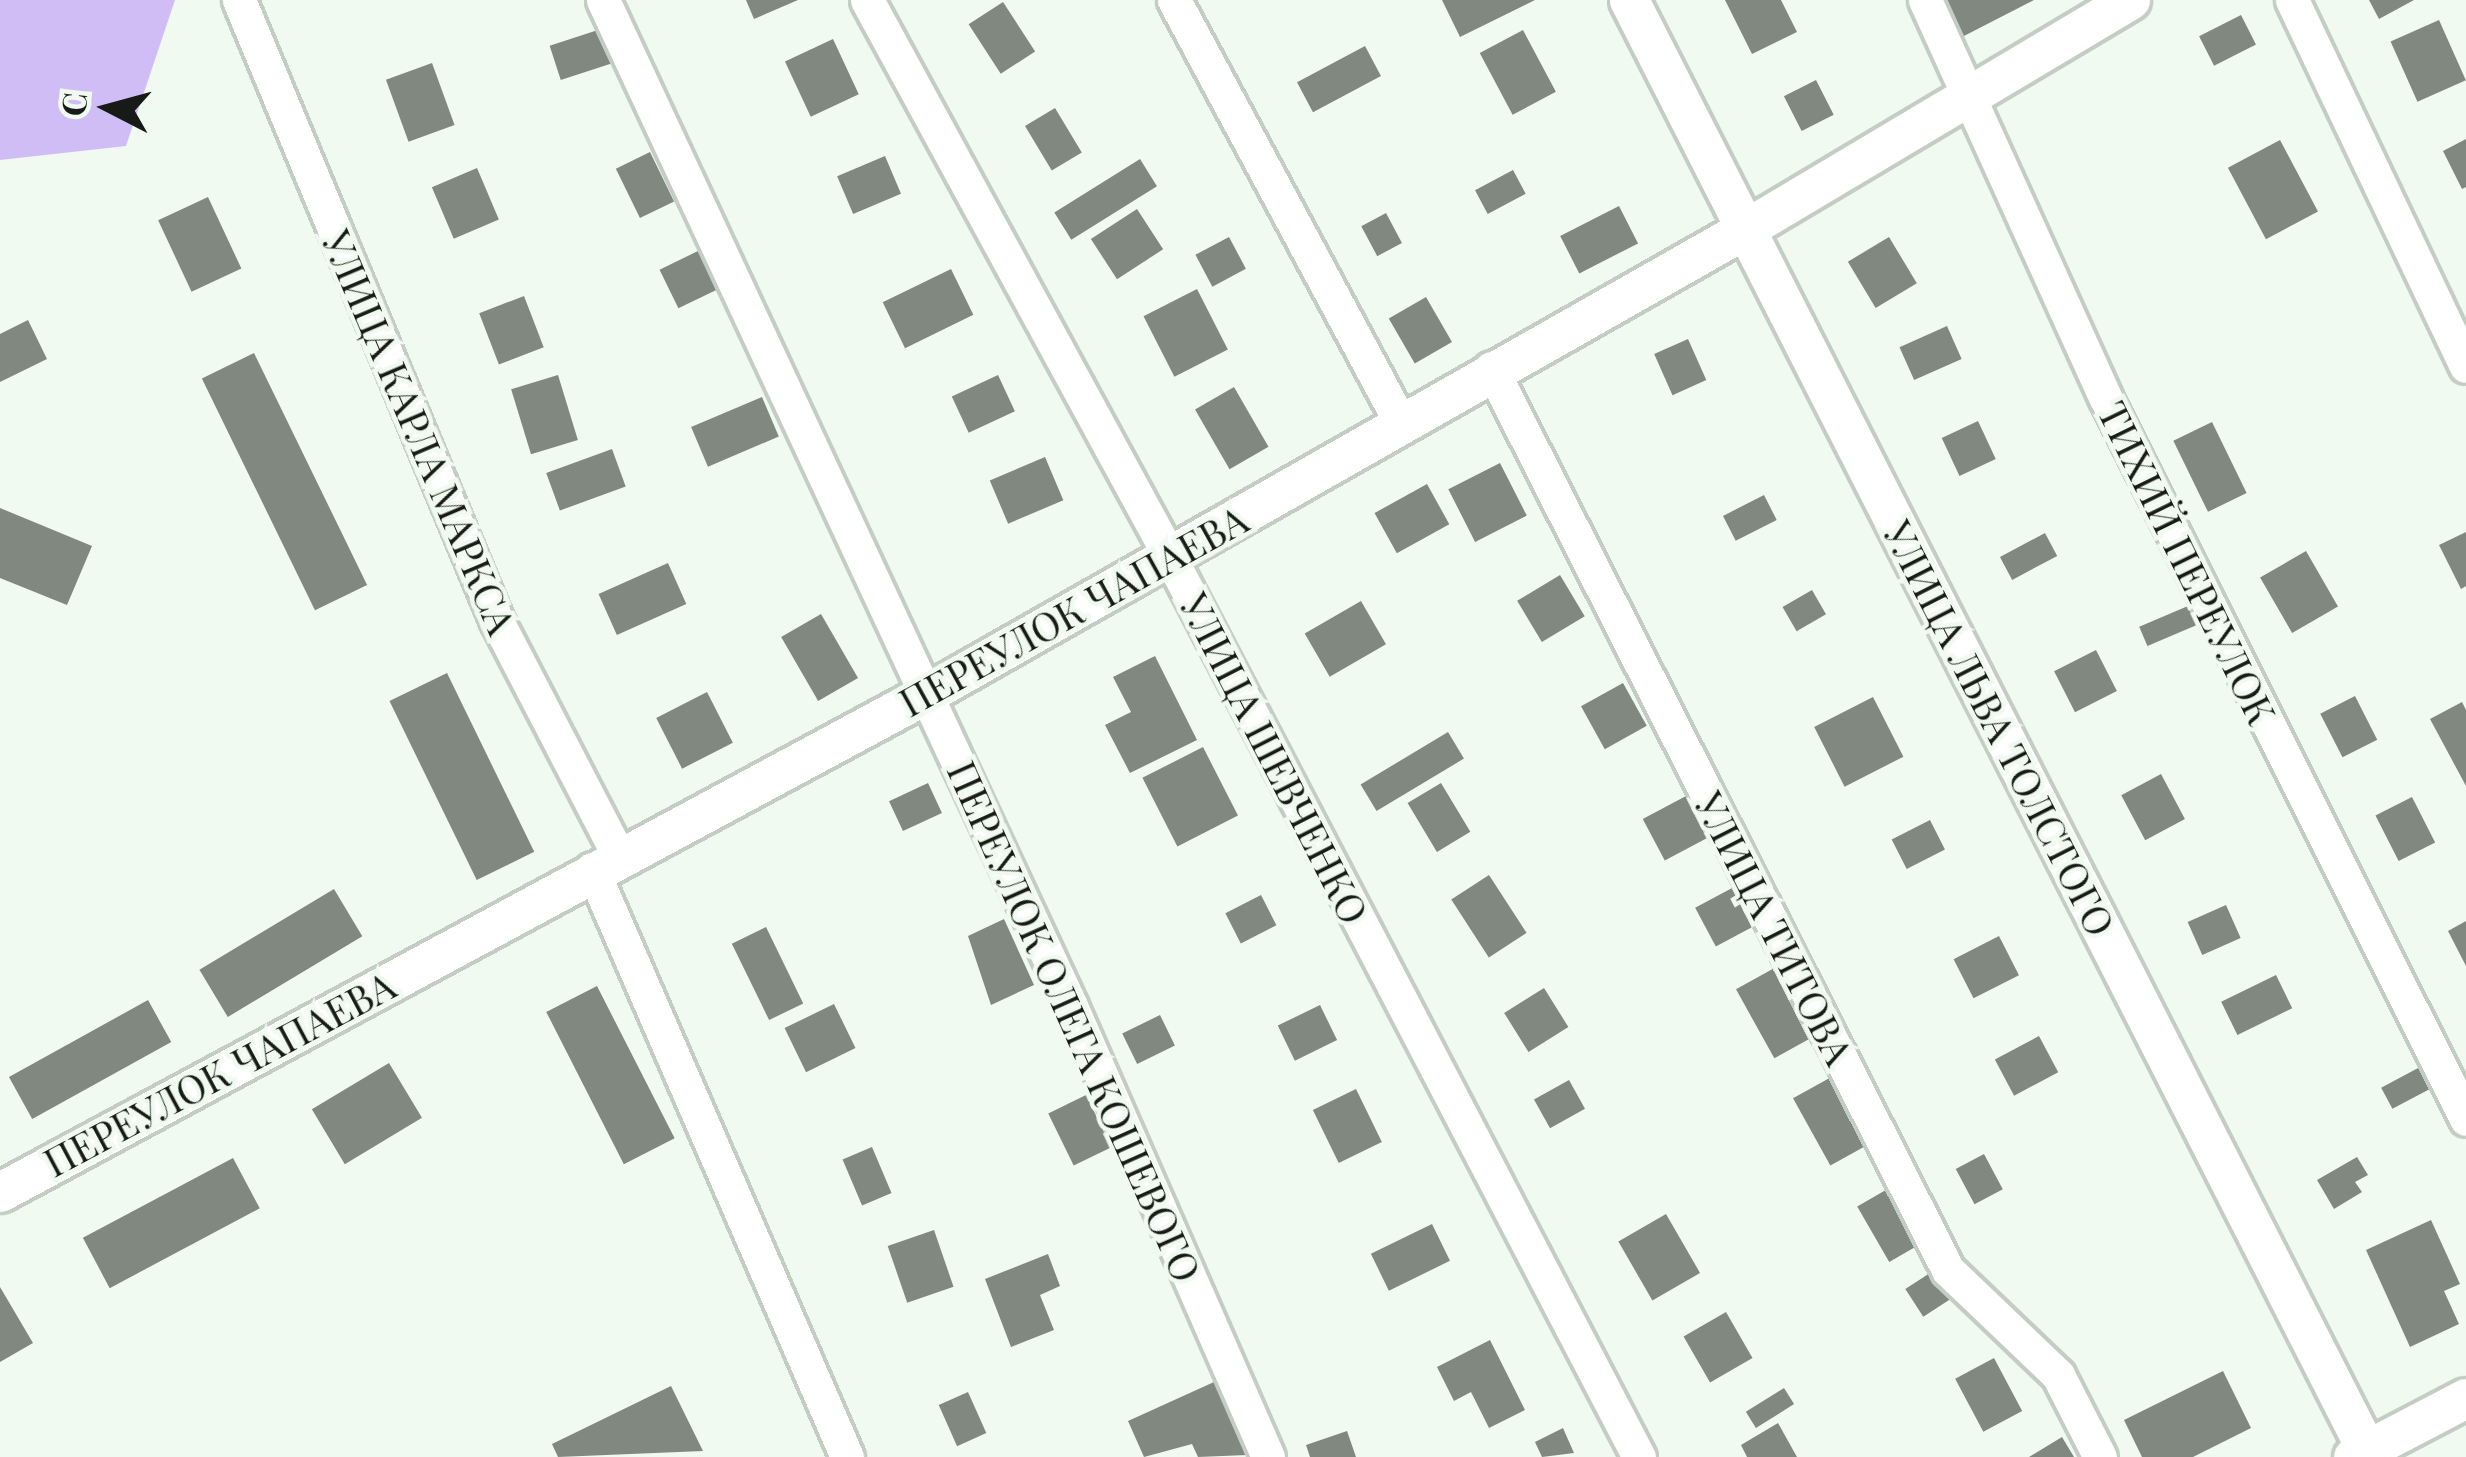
<!DOCTYPE html>
<meta charset="utf-8">
<style>
body{margin:0}
#map{position:relative;width:2466px;height:1457px;overflow:hidden;background:#f1faf0;font-family:"Playfair Display",serif}
div>[style]{position:absolute}
[style*='--x']{left:calc(var(--x)*1px);top:calc(var(--y)*1px);width:calc(var(--w)*1px);rotate:calc(var(--a)*1deg)}
.green>*{inset:0;background:#d0bdf6}
.building>*{inset:0;background:#80887f;transform-origin:0 0}
.roads{filter:drop-shadow(3px 0 #c4cdc4) drop-shadow(-3px 0 #c4cdc4) drop-shadow(0 3px #c4cdc4) drop-shadow(0 -3px #c4cdc4)}
.minor>*{height:33px;margin:-16.5px;padding:0 16.5px;transform-origin:16.5px;border-radius:16.5px;background:#fff}
.tertiary>*{height:39px;margin:-19.5px;padding:0 19.5px;transform-origin:19.5px;border-radius:19.5px;background:#fff}
span{translate:-50% -50%;white-space:nowrap;text-align:center;line-height:1.15;-webkit-text-stroke:9px #f1faf0;paint-order:stroke}
.street-label{font-size:39px;color:#171a16}
.north{position:absolute;left:48px;top:48px;width:120px;height:120px;-webkit-text-stroke:9px #f1faf0;paint-order:stroke;rotate:276deg;font-size:33px;font-weight:700;line-height:48px;text-align:center;color:#171a16}
.north::after{content:'';display:block;margin:auto;width:42px;height:54px;background:#171a16;clip-path:polygon(50% 0,100% 100%,50% 72%,0 100%)}
</style>
<div id="map">
<div class="green">
<div style="clip-path:polygon(0 0,175px 0,126px 146px,0 160px)"></div>
</div>
<div class="building">
<div style="clip-path:polygon(746px 0,798px 0,754px 19px)"></div>
<div style="clip-path:polygon(1442px 0,1535px 0,1460px 37px)"></div>
<div style="clip-path:polygon(1725px 0,1781px 0,1797px 32px,1752px 54px)"></div>
<div style="clip-path:polygon(1944px 0,2034px 0,1962px 37px)"></div>
<div style="clip-path:polygon(2369px 0,2414px 0,2379px 19px)"></div>
<div style="left:1003px;top:2px;width:59px;height:41px;rotate:57deg"></div>
<div style="left:2241px;top:15px;width:33px;height:47px;rotate:63deg"></div>
<div style="left:2439px;top:20px;width:66px;height:53px;rotate:66deg"></div>
<div style="left:601px;top:29px;width:36px;height:54px;rotate:72deg"></div>
<div style="left:1523px;top:30px;width:70px;height:49px;rotate:62deg"></div>
<div style="left:833px;top:39px;width:61px;height:53px;rotate:65deg"></div>
<div style="left:1365px;top:46px;width:34px;height:77px;rotate:62deg"></div>
<div style="left:432px;top:63px;width:66px;height:49px;rotate:70deg"></div>
<div style="left:1816px;top:80px;width:39px;height:36px;rotate:63deg"></div>
<div style="left:1055px;top:108px;width:52px;height:35px;rotate:59deg"></div>
<div style="clip-path:polygon(2466px 139px,2466px 187px,2462px 189px,2443px 151px)"></div>
<div style="left:2280px;top:140px;width:81px;height:59px;rotate:62deg"></div>
<div style="left:650px;top:152px;width:55px;height:38px;rotate:64deg"></div>
<div style="left:885px;top:156px;width:41px;height:52px;rotate:67deg"></div>
<div style="left:1140px;top:159px;width:32px;height:101px;rotate:58deg"></div>
<div style="left:477px;top:168px;width:56px;height:49px;rotate:67deg"></div>
<div style="left:1513px;top:170px;width:27px;height:43px;rotate:62deg"></div>
<div style="left:208px;top:197px;width:79px;height:55px;rotate:65deg"></div>
<div style="left:1619px;top:206px;width:42px;height:66px;rotate:63deg"></div>
<div style="left:1137px;top:209px;width:48px;height:55px;rotate:57deg"></div>
<div style="left:1386px;top:213px;width:34px;height:28px;rotate:62deg"></div>
<div style="left:1229px;top:237px;width:36px;height:38px;rotate:62deg"></div>
<div style="left:1889px;top:237px;width:54px;height:48px;rotate:59deg"></div>
<div style="left:700px;top:250px;width:43px;height:45px;rotate:64deg"></div>
<div style="left:951px;top:269px;width:51px;height:76px;rotate:64deg"></div>
<div style="left:1197px;top:289px;width:68px;height:60px;rotate:63deg"></div>
<div style="left:524px;top:296px;width:55px;height:48px;rotate:69deg"></div>
<div style="left:1426px;top:297px;width:52px;height:43px;rotate:60deg"></div>
<div style="clip-path:polygon(28px 320px,47px 359px,0 382px,0 334px)"></div>
<div style="left:1947px;top:326px;width:36px;height:52px;rotate:66deg"></div>
<div style="left:1688px;top:339px;width:45px;height:37px;rotate:66deg"></div>
<div style="left:254px;top:353px;width:258px;height:58px;rotate:64deg"></div>
<div style="left:558px;top:375px;width:68px;height:49px;rotate:73deg"></div>
<div style="left:998px;top:375px;width:40px;height:51px;rotate:65deg"></div>
<div style="left:1234px;top:387px;width:69px;height:45px;rotate:60deg"></div>
<div style="left:762px;top:397px;width:43px;height:77px;rotate:67deg"></div>
<div style="left:1978px;top:421px;width:42px;height:40px;rotate:65deg"></div>
<div style="left:2212px;top:422px;width:79px;height:43px;rotate:64deg"></div>
<div style="left:612px;top:449px;width:40px;height:70px;rotate:70deg"></div>
<div style="left:1045px;top:457px;width:47px;height:60px;rotate:67deg"></div>
<div style="left:1500px;top:463px;width:59px;height:58px;rotate:63deg"></div>
<div style="left:1427px;top:484px;width:46px;height:60px;rotate:61deg"></div>
<div style="left:1764px;top:495px;width:28px;height:46px;rotate:63deg"></div>
<div style="clip-path:polygon(0 508px,92px 546px,67px 605px,0 578px)"></div>
<div style="clip-path:polygon(2466px 532px,2466px 586px,2461px 589px,2439px 545px)"></div>
<div style="left:2045px;top:533px;width:26px;height:51px;rotate:62deg"></div>
<div style="left:2306px;top:551px;width:64px;height:53px;rotate:60deg"></div>
<div style="left:668px;top:563px;width:45px;height:76px;rotate:66deg"></div>
<div style="left:1560px;top:575px;width:48px;height:50px;rotate:59deg"></div>
<div style="left:1812px;top:590px;width:28px;height:34px;rotate:60deg"></div>
<div style="left:1361px;top:601px;width:50px;height:65px;rotate:60deg"></div>
<div style="left:2188px;top:606px;width:21px;height:53px;rotate:67deg"></div>
<div style="left:821px;top:614px;width:74px;height:46px;rotate:60deg"></div>
<div style="left:2096px;top:650px;width:46px;height:47px;rotate:63deg"></div>
<div style="clip-path:polygon(1155px 656px,1197px 740px,1130px 773px,1105px 725px,1131px 712px,1113px 677px)"></div>
<div style="left:447px;top:673px;width:199px;height:64px;rotate:64deg"></div>
<div style="left:1623px;top:683px;width:49px;height:48px;rotate:61deg"></div>
<div style="left:707px;top:692px;width:57px;height:57px;rotate:63deg"></div>
<div style="left:2355px;top:696px;width:49px;height:39px;rotate:63deg"></div>
<div style="left:1873px;top:697px;width:67px;height:66px;rotate:63deg"></div>
<div style="clip-path:polygon(2462px 702px,2466px 710px,2466px 786px,2430px 719px)"></div>
<div style="left:1448px;top:732px;width:31px;height:102px;rotate:59deg"></div>
<div style="left:1203px;top:747px;width:77px;height:68px;rotate:63deg"></div>
<div style="left:2161px;top:774px;width:51px;height:45px;rotate:62deg"></div>
<div style="left:928px;top:783px;width:33px;height:43px;rotate:65deg"></div>
<div style="left:1441px;top:783px;width:57px;height:39px;rotate:59deg"></div>
<div style="left:1686px;top:796px;width:47px;height:49px;rotate:62deg"></div>
<div style="left:2412px;top:797px;width:51px;height:41px;rotate:63deg"></div>
<div style="left:1930px;top:820px;width:33px;height:43px;rotate:63deg"></div>
<div style="left:1489px;top:875px;width:69px;height:45px;rotate:57deg"></div>
<div style="left:1734px;top:887px;width:44px;height:44px;rotate:62deg"></div>
<div style="left:334px;top:889px;width:55px;height:157px;rotate:59deg"></div>
<div style="left:1261px;top:895px;width:34px;height:40px;rotate:63deg"></div>
<div style="left:2226px;top:905px;width:36px;height:42px;rotate:66deg"></div>
<div style="clip-path:polygon(1004px 919px,1034px 985px,991px 1005px,968px 936px)"></div>
<div style="clip-path:polygon(2466px 921px,2466px 966px,2448px 931px)"></div>
<div style="left:766px;top:927px;width:85px;height:38px;rotate:64deg"></div>
<div style="left:1999px;top:936px;width:44px;height:51px;rotate:63deg"></div>
<div style="left:1778px;top:966px;width:79px;height:48px;rotate:61deg"></div>
<div style="left:2276px;top:975px;width:37px;height:61px;rotate:64deg"></div>
<div style="left:597px;top:986px;width:171px;height:57px;rotate:63deg"></div>
<div style="left:1544px;top:988px;width:46px;height:47px;rotate:58deg"></div>
<div style="left:148px;top:1000px;width:48px;height:159px;rotate:61deg"></div>
<div style="left:834px;top:1004px;width:49px;height:55px;rotate:64deg"></div>
<div style="left:1320px;top:1005px;width:39px;height:47px;rotate:64deg"></div>
<div style="left:1160px;top:1015px;width:34px;height:42px;rotate:64deg"></div>
<div style="left:2039px;top:1036px;width:41px;height:50px;rotate:62deg"></div>
<div style="left:389px;top:1063px;width:64px;height:90px;rotate:59deg"></div>
<div style="left:2420px;top:1067px;width:24px;height:44px;rotate:62deg"></div>
<div style="left:1835px;top:1075px;width:77px;height:48px;rotate:61deg"></div>
<div style="left:1569px;top:1080px;width:33px;height:40px;rotate:61deg"></div>
<div style="left:1356px;top:1089px;width:59px;height:48px;rotate:64deg"></div>
<div style="left:1086px;top:1095px;width:58px;height:42px;rotate:64deg"></div>
<div style="left:872px;top:1147px;width:50px;height:32px;rotate:67deg"></div>
<div style="left:1984px;top:1154px;width:40px;height:32px;rotate:62deg"></div>
<div style="clip-path:polygon(2357px 1157px,2368px 1175px,2355px 1182px,2362px 1192px,2334px 1209px,2317px 1180px)"></div>
<div style="left:233px;top:1158px;width:57px;height:170px;rotate:62deg"></div>
<div style="left:1891px;top:1187px;width:64px;height:39px;rotate:60deg"></div>
<div style="left:1666px;top:1214px;width:68px;height:55px;rotate:60deg"></div>
<div style="clip-path:polygon(2431px 1220px,2460px 1284px,2444px 1291px,2459px 1324px,2410px 1347px,2366px 1250px)"></div>
<div style="left:1432px;top:1224px;width:41px;height:68px;rotate:64deg"></div>
<div style="left:934px;top:1230px;width:60px;height:49px;rotate:71deg"></div>
<div style="clip-path:polygon(1048px 1254px,1060px 1286px,1040px 1295px,1054px 1330px,1011px 1347px,985px 1279px)"></div>
<div style="left:1933px;top:1271px;width:33px;height:33px;rotate:57deg"></div>
<div style="clip-path:polygon(0 1287px,33px 1343px,0 1362px)"></div>
<div style="left:1726px;top:1312px;width:53px;height:49px;rotate:60deg"></div>
<div style="clip-path:polygon(1490px 1340px,1525px 1410px,1489px 1428px,1471px 1392px,1454px 1401px,1437px 1367px)"></div>
<div style="left:1994px;top:1358px;width:60px;height:44px;rotate:62deg"></div>
<div style="clip-path:polygon(2223px 1371px,2251px 1428px,2193px 1457px,2142px 1457px,2124px 1420px)"></div>
<div style="clip-path:polygon(1214px 1382px,1247px 1455px,1198px 1457px,1192px 1444px,1144px 1457px,1128px 1421px)"></div>
<div style="clip-path:polygon(671px 1386px,703px 1451px,558px 1457px,552px 1444px)"></div>
<div style="left:1784px;top:1388px;width:19px;height:45px;rotate:58deg"></div>
<div style="left:968px;top:1392px;width:45px;height:32px;rotate:66deg"></div>
<div style="clip-path:polygon(1778px 1423px,1797px 1457px,1747px 1457px,1741px 1445px)"></div>
<div style="clip-path:polygon(1563px 1428px,1574px 1453px,1542px 1457px,1535px 1442px)"></div>
<div style="clip-path:polygon(1347px 1431px,1356px 1457px,1310px 1457px,1306px 1445px)"></div>
<div style="clip-path:polygon(2062px 1437px,2074px 1457px,2029px 1457px)"></div>
</div>
<div class="roads">
<div class="minor">
<div style="--x:239;--y:0;--w:672;--a:67.44"></div>
<div style="--x:497;--y:621;--w:265;--a:62.6"></div>
<div style="--x:603;--y:0;--w:1110;--a:65.05"></div>
<div style="--x:1071;--y:1006;--w:492;--a:66.4"></div>
<div style="--x:867;--y:0;--w:634;--a:61.45"></div>
<div style="--x:1170;--y:557;--w:1015;--a:62.48"></div>
<div style="--x:1174;--y:0;--w:483;--a:61.8"></div>
<div style="--x:1925;--y:0;--w:436;--a:65.6"></div>
<div style="--x:2105;--y:397;--w:807;--a:63.43"></div>
<div style="--x:2292;--y:0;--w:405;--a:64.6"></div>
<div style="--x:1491;--y:368;--w:1011;--a:63.13"></div>
<div style="--x:1948;--y:1270;--w:152;--a:43.7"></div>
<div style="--x:2058;--y:1375;--w:92;--a:62.9"></div>
<div style="--x:592;--y:869;--w:641;--a:66.55"></div>
</div>
<div class="tertiary">
<div style="--x:1629;--y:0;--w:1635;--a:63.04"></div>
<div style="--x:0;--y:1192;--w:1054;--a:-28.27"></div>
<div style="--x:928;--y:693;--w:942;--a:-29.59"></div>
<div style="--x:1747;--y:228;--w:446;--a:-30.8"></div>
<div style="--x:2353;--y:1457;--w:127;--a:-27.6"></div>
</div>
</div>
<div class="street-label">
<span style="left:420px;top:432px;rotate:67deg">УЛИЦА КАРЛА МАРКСА</span>
<span style="left:2188px;top:563px;rotate:64deg">ТИХИЙ ПЕРЕУЛОК</span>
<span style="left:1073px;top:610px;rotate:-29deg">ПЕРЕУЛОК ЧАПАЕВА</span>
<span style="left:2000px;top:728px;rotate:63deg">УЛИЦА ЛЬВА ТОЛСТОГО</span>
<span style="left:1275px;top:758px;rotate:63deg">УЛИЦА ШЕВЧЕНКО</span>
<span style="left:1775px;top:928px;rotate:63deg">УЛИЦА ТИТОВА</span>
<span style="left:1075px;top:1021px;rotate:66deg">ПЕРЕУЛОК ОЛЕГА КОШЕВОГО</span>
<span style="left:219px;top:1073px;rotate:-28deg">ПЕРЕУЛОК ЧАПАЕВА</span>
</div>
<div class="north">С</div>
</div>
